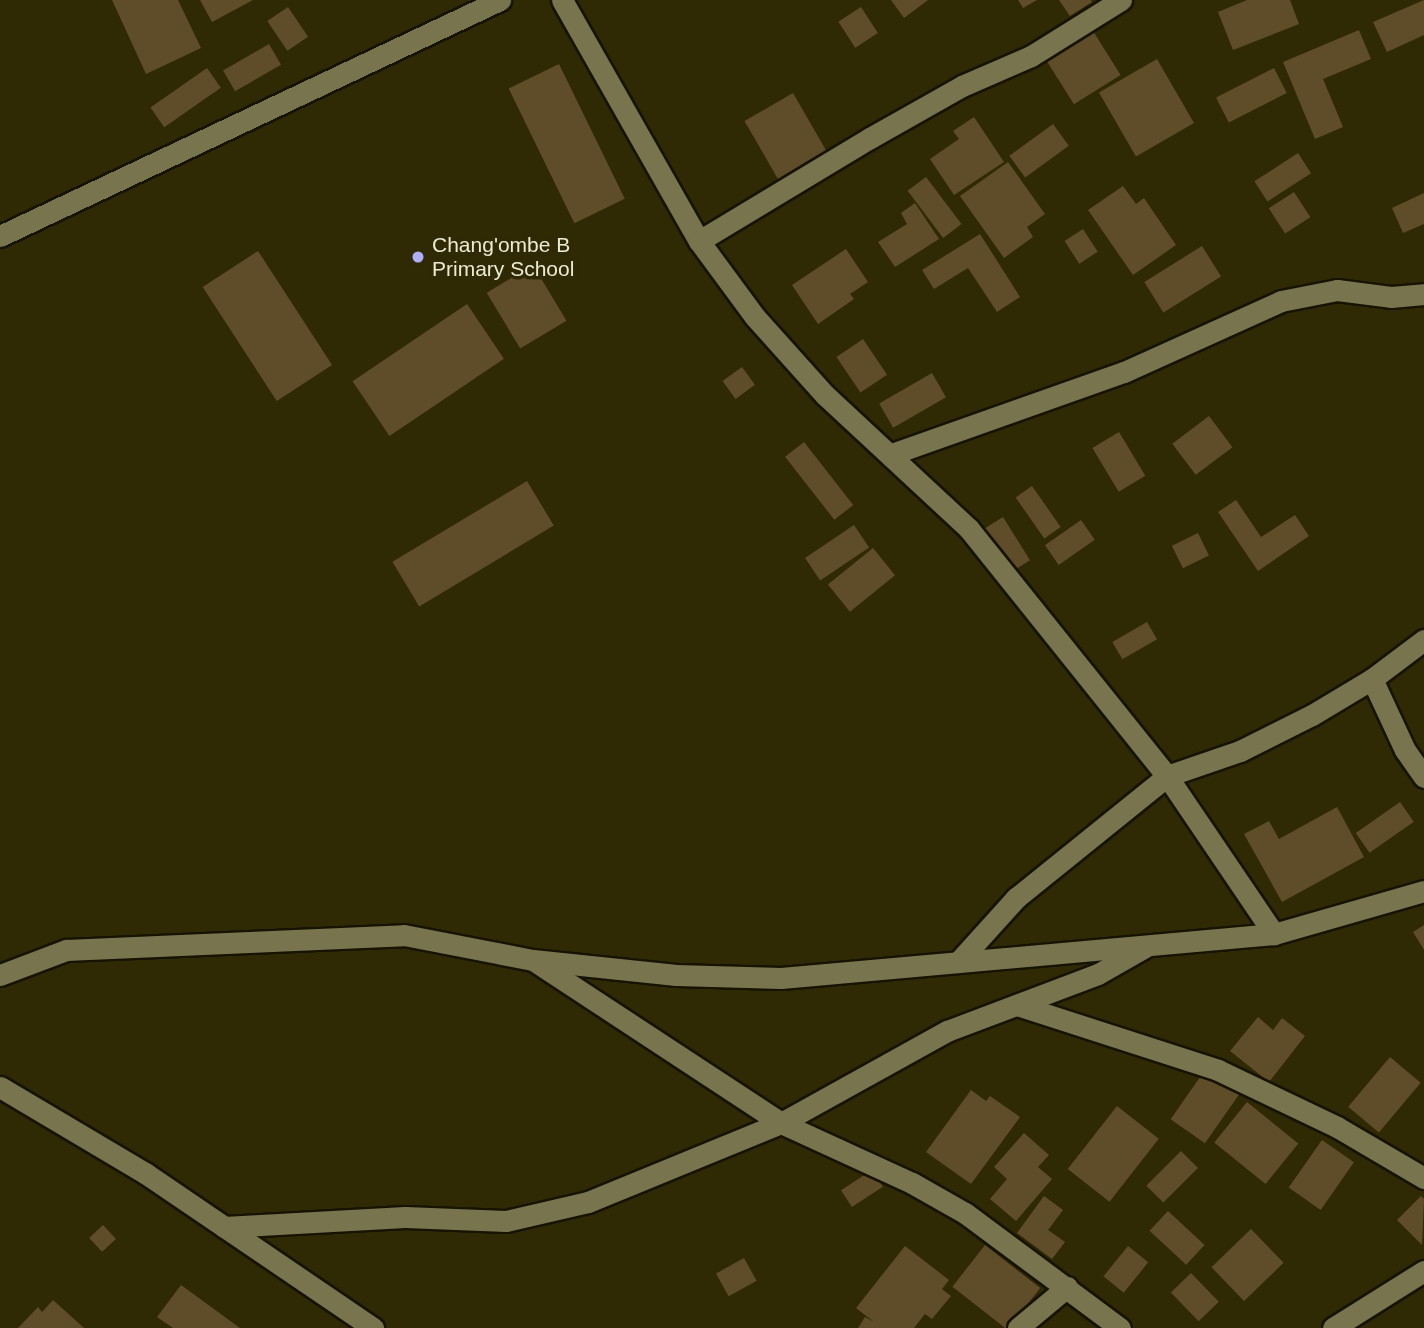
<!DOCTYPE html>
<style>
body{margin:0}
#map{position:relative;width:1424px;height:1328px;overflow:hidden;background:#2f2a04;font-family:Helvetica,sans-serif}
div>[style]{position:absolute}
[style*='--x']{left:calc(var(--x)*1px);top:calc(var(--y)*1px);width:calc(var(--w)*1px);rotate:calc(var(--a)*1deg)}
.building>*{inset:0;background:#5f4d2a;transform-origin:0 0}
.roads{filter:drop-shadow(2px 0 #161300) drop-shadow(-2px 0 #161300) drop-shadow(0 2px #161300) drop-shadow(0 -2px #161300)}
.minor>*{height:21px;margin:-10.5px;padding:0 10.5px;transform-origin:10.5px;border-radius:10.5px;background:#78744e}
.dots>*{width:19px;height:19px;translate:-50% -50%;box-sizing:border-box;border:4px solid #2f2a04;border-radius:50%}
span{translate:-50% -50%;white-space:nowrap;text-align:center;line-height:1.15;-webkit-text-stroke:7px #2f2a04;paint-order:stroke}
.poi-label{font-size:21px;color:#ecead5}
.left{translate:0 -50%;text-align:left}
</style>
<div id="map">
<div class="building">
<div style="clip-path:polygon(112px 0,178px 0,201px 48px,146px 74px)"></div>
<div style="clip-path:polygon(200px 0,253px 0,212px 22px)"></div>
<div style="clip-path:polygon(891px 0,928px 0,904px 18px)"></div>
<div style="clip-path:polygon(1018px 0,1037px 0,1023px 8px)"></div>
<div style="clip-path:polygon(1059px 0,1091px 0,1092px 2px,1070px 16px)"></div>
<div style="clip-path:polygon(1247px 0,1290px 0,1299px 24px,1233px 50px,1218px 12px)"></div>
<div style="clip-path:polygon(1424px 0,1424px 35px,1387px 52px,1373px 22px)"></div>
<div style="left:288px;top:7px;width:36px;height:25px;rotate:56deg"></div>
<div style="left:861px;top:7px;width:31px;height:27px;rotate:57deg"></div>
<div style="clip-path:polygon(1359px 30px,1371px 59px,1323px 79px,1343px 127px,1315px 139px,1283px 62px)"></div>
<div style="left:1093px;top:31px;width:52px;height:55px;rotate:58deg"></div>
<div style="left:269px;top:44px;width:24px;height:53px;rotate:60deg"></div>
<div style="left:1157px;top:59px;width:74px;height:67px;rotate:60deg"></div>
<div style="left:559px;top:64px;width:150px;height:56px;rotate:64deg"></div>
<div style="left:207px;top:68px;width:24px;height:69px;rotate:55deg"></div>
<div style="left:1274px;top:68px;width:28px;height:65px;rotate:63deg"></div>
<div style="left:793px;top:93px;width:68px;height:56px;rotate:60deg"></div>
<div style="clip-path:polygon(974px 117px,1004px 162px,954px 195px,930px 159px,959px 139px,953px 131px)"></div>
<div style="left:1053px;top:124px;width:27px;height:54px;rotate:54deg"></div>
<div style="left:1298px;top:153px;width:24px;height:52px;rotate:57deg"></div>
<div style="clip-path:polygon(1008px 162px,1045px 214px,1027px 227px,1033px 237px,1004px 258px,960px 196px)"></div>
<div style="left:926px;top:177px;width:59px;height:23px;rotate:53deg"></div>
<div style="clip-path:polygon(1123px 186px,1136px 204px,1144px 198px,1176px 245px,1133px 275px,1088px 210px)"></div>
<div style="left:1294px;top:192px;width:30px;height:30px;rotate:57deg"></div>
<div style="clip-path:polygon(1424px 193px,1424px 224px,1403px 233px,1392px 208px)"></div>
<div style="clip-path:polygon(915px 203px,939px 239px,895px 267px,878px 242px,907px 224px,901px 213px)"></div>
<div style="left:1083px;top:229px;width:27px;height:22px;rotate:57deg"></div>
<div style="clip-path:polygon(980px 234px,1020px 297px,997px 312px,968px 268px,934px 289px,922px 270px)"></div>
<div style="left:1202px;top:246px;width:36px;height:68px;rotate:58deg"></div>
<div style="clip-path:polygon(846px 249px,868px 282px,850px 294px,854px 299px,818px 324px,792px 285px)"></div>
<div style="left:258px;top:251px;width:136px;height:66px;rotate:57deg"></div>
<div style="left:533px;top:265px;width:65px;height:54px;rotate:59deg"></div>
<div style="left:467px;top:304px;width:66px;height:138px;rotate:56deg"></div>
<div style="left:863px;top:339px;width:43px;height:32px;rotate:56deg"></div>
<div style="left:742px;top:367px;width:22px;height:24px;rotate:54deg"></div>
<div style="left:932px;top:373px;width:28px;height:61px;rotate:60deg"></div>
<div style="left:1209px;top:416px;width:39px;height:46px;rotate:53deg"></div>
<div style="left:1119px;top:432px;width:51px;height:31px;rotate:59deg"></div>
<div style="left:804px;top:442px;width:80px;height:24px;rotate:52deg"></div>
<div style="left:527px;top:481px;width:52px;height:157px;rotate:59deg"></div>
<div style="left:1032px;top:486px;width:50px;height:20px;rotate:55deg"></div>
<div style="clip-path:polygon(1236px 500px,1261px 537px,1295px 515px,1309px 536px,1258px 571px,1218px 512px)"></div>
<div style="left:1003px;top:517px;width:51px;height:25px;rotate:58deg"></div>
<div style="left:1081px;top:520px;width:24px;height:44px;rotate:55deg"></div>
<div style="left:854px;top:525px;width:27px;height:59px;rotate:56deg"></div>
<div style="left:1198px;top:533px;width:25px;height:29px;rotate:64deg"></div>
<div style="left:873px;top:548px;width:35px;height:58px;rotate:51deg"></div>
<div style="left:1147px;top:622px;width:20px;height:40px;rotate:60deg"></div>
<div style="left:1400px;top:802px;width:24px;height:54px;rotate:55deg"></div>
<div style="clip-path:polygon(1337px 807px,1364px 857px,1282px 902px,1244px 834px,1269px 821px,1279px 839px)"></div>
<div style="clip-path:polygon(1424px 925px,1424px 950px,1413px 932px)"></div>
<div style="clip-path:polygon(1258px 1017px,1273px 1030px,1282px 1018px,1305px 1036px,1269px 1082px,1230px 1051px)"></div>
<div style="left:1390px;top:1057px;width:40px;height:65px;rotate:40deg"></div>
<div style="left:1205px;top:1070px;width:42px;height:60px;rotate:35deg"></div>
<div style="clip-path:polygon(971px 1090px,986px 1101px,990px 1096px,1020px 1117px,971px 1184px,926px 1152px)"></div>
<div style="left:1247px;top:1102px;width:66px;height:52px;rotate:39deg"></div>
<div style="left:1117px;top:1106px;width:53px;height:80px;rotate:38deg"></div>
<div style="clip-path:polygon(1024px 1133px,1049px 1155px,1038px 1167px,1052px 1179px,1016px 1221px,990px 1199px,1007px 1179px,994px 1167px)"></div>
<div style="left:1322px;top:1140px;width:39px;height:58px;rotate:35deg"></div>
<div style="left:1181px;top:1151px;width:24px;height:49px;rotate:45deg"></div>
<div style="left:872px;top:1170px;width:20px;height:37px;rotate:57deg"></div>
<div style="clip-path:polygon(1044px 1196px,1063px 1210px,1048px 1230px,1065px 1242px,1052px 1259px,1017px 1233px)"></div>
<div style="clip-path:polygon(1421px 1196px,1424px 1199px,1422px 1245px,1397px 1220px)"></div>
<div style="left:1168px;top:1211px;width:50px;height:27px;rotate:43deg"></div>
<div style="left:103px;top:1225px;width:19px;height:19px;rotate:47deg"></div>
<div style="left:1251px;top:1229px;width:47px;height:55px;rotate:46deg"></div>
<div style="left:985px;top:1245px;width:70px;height:53px;rotate:38deg"></div>
<div style="clip-path:polygon(905px 1246px,949px 1280px,942px 1289px,951px 1296px,932px 1319px,925px 1314px,914px 1328px,858px 1328px,865px 1317px,874px 1322px,856px 1308px)"></div>
<div style="left:1128px;top:1246px;width:26px;height:39px;rotate:39deg"></div>
<div style="left:744px;top:1258px;width:26px;height:32px;rotate:61deg"></div>
<div style="left:1191px;top:1273px;width:40px;height:28px;rotate:46deg"></div>
<div style="clip-path:polygon(181px 1285px,240px 1328px,173px 1328px,157px 1317px)"></div>
<div style="clip-path:polygon(53px 1300px,84px 1328px,18px 1328px,38px 1307px,42px 1312px)"></div>
</div>
<div class="roads">
<div class="minor">
<div style="--x:562;--y:0;--w:277;--a:60.4"></div>
<div style="--x:699;--y:241;--w:94;--a:53.6"></div>
<div style="--x:755;--y:317;--w:105;--a:48.1"></div>
<div style="--x:825;--y:395;--w:197;--a:42.9"></div>
<div style="--x:969;--y:529;--w:317;--a:51.3"></div>
<div style="--x:1167;--y:776;--w:191;--a:55.9"></div>
<div style="--x:0;--y:236;--w:553;--a:-25.27"></div>
<div style="--x:699;--y:241;--w:200;--a:-31.1"></div>
<div style="--x:870;--y:138;--w:106;--a:-29.5"></div>
<div style="--x:962;--y:86;--w:75;--a:-23.5"></div>
<div style="--x:1031;--y:56;--w:106;--a:-31.9"></div>
<div style="--x:892;--y:454;--w:246;--a:-19.5"></div>
<div style="--x:1124;--y:372;--w:172;--a:-24.3"></div>
<div style="--x:1281;--y:301;--w:57;--a:-11.1"></div>
<div style="--x:1337;--y:290;--w:54;--a:7.4"></div>
<div style="--x:1391;--y:297;--w:33;--a:-5"></div>
<div style="--x:1372;--y:679;--w:78;--a:65.1"></div>
<div style="--x:1405;--y:750;--w:33;--a:55"></div>
<div style="--x:960;--y:960;--w:84;--a:-47.9"></div>
<div style="--x:1016;--y:898;--w:194;--a:-38.9"></div>
<div style="--x:1167;--y:776;--w:77;--a:-18.9"></div>
<div style="--x:1240;--y:751;--w:80;--a:-26.6"></div>
<div style="--x:1312;--y:715;--w:70;--a:-31"></div>
<div style="--x:1372;--y:679;--w:65;--a:-36.9"></div>
<div style="--x:536;--y:962;--w:293;--a:33.3"></div>
<div style="--x:781;--y:1123;--w:144;--a:24.6"></div>
<div style="--x:912;--y:1183;--w:61;--a:29.5"></div>
<div style="--x:965;--y:1213;--w:193;--a:36.6"></div>
<div style="--x:0;--y:975;--w:71;--a:-20.7"></div>
<div style="--x:66;--y:950;--w:338;--a:-2.5"></div>
<div style="--x:404;--y:935;--w:131;--a:11"></div>
<div style="--x:533;--y:960;--w:144;--a:6"></div>
<div style="--x:676;--y:975;--w:105;--a:1.6"></div>
<div style="--x:781;--y:978;--w:495;--a:-5.1"></div>
<div style="--x:1274;--y:934;--w:156;--a:-16"></div>
<div style="--x:1017;--y:1005;--w:211;--a:17.9"></div>
<div style="--x:1218;--y:1070;--w:132;--a:25.6"></div>
<div style="--x:1337;--y:1127;--w:101;--a:30.4"></div>
<div style="--x:0;--y:1087;--w:169;--a:30.7"></div>
<div style="--x:145;--y:1173;--w:276;--a:34.2"></div>
<div style="--x:224;--y:1227;--w:181;--a:-3.2"></div>
<div style="--x:405;--y:1217;--w:101;--a:2.3"></div>
<div style="--x:506;--y:1221;--w:84;--a:-13"></div>
<div style="--x:588;--y:1202;--w:209;--a:-22.3"></div>
<div style="--x:781;--y:1123;--w:190;--a:-29"></div>
<div style="--x:947;--y:1031;--w:161;--a:-20.7"></div>
<div style="--x:1098;--y:974;--w:56;--a:-29.7"></div>
<div style="--x:1018;--y:1328;--w:64;--a:-39.9"></div>
<div style="--x:1333;--y:1328;--w:107;--a:-32.1"></div>
</div>
</div>
<div class="dots">
<div style="left:418px;top:257px;background:#adaffb"></div>
</div>
<div class="poi-label">
<span class="left" style="left:432px;top:257px">Chang'ombe B<br>Primary School</span>
</div>
</div>
